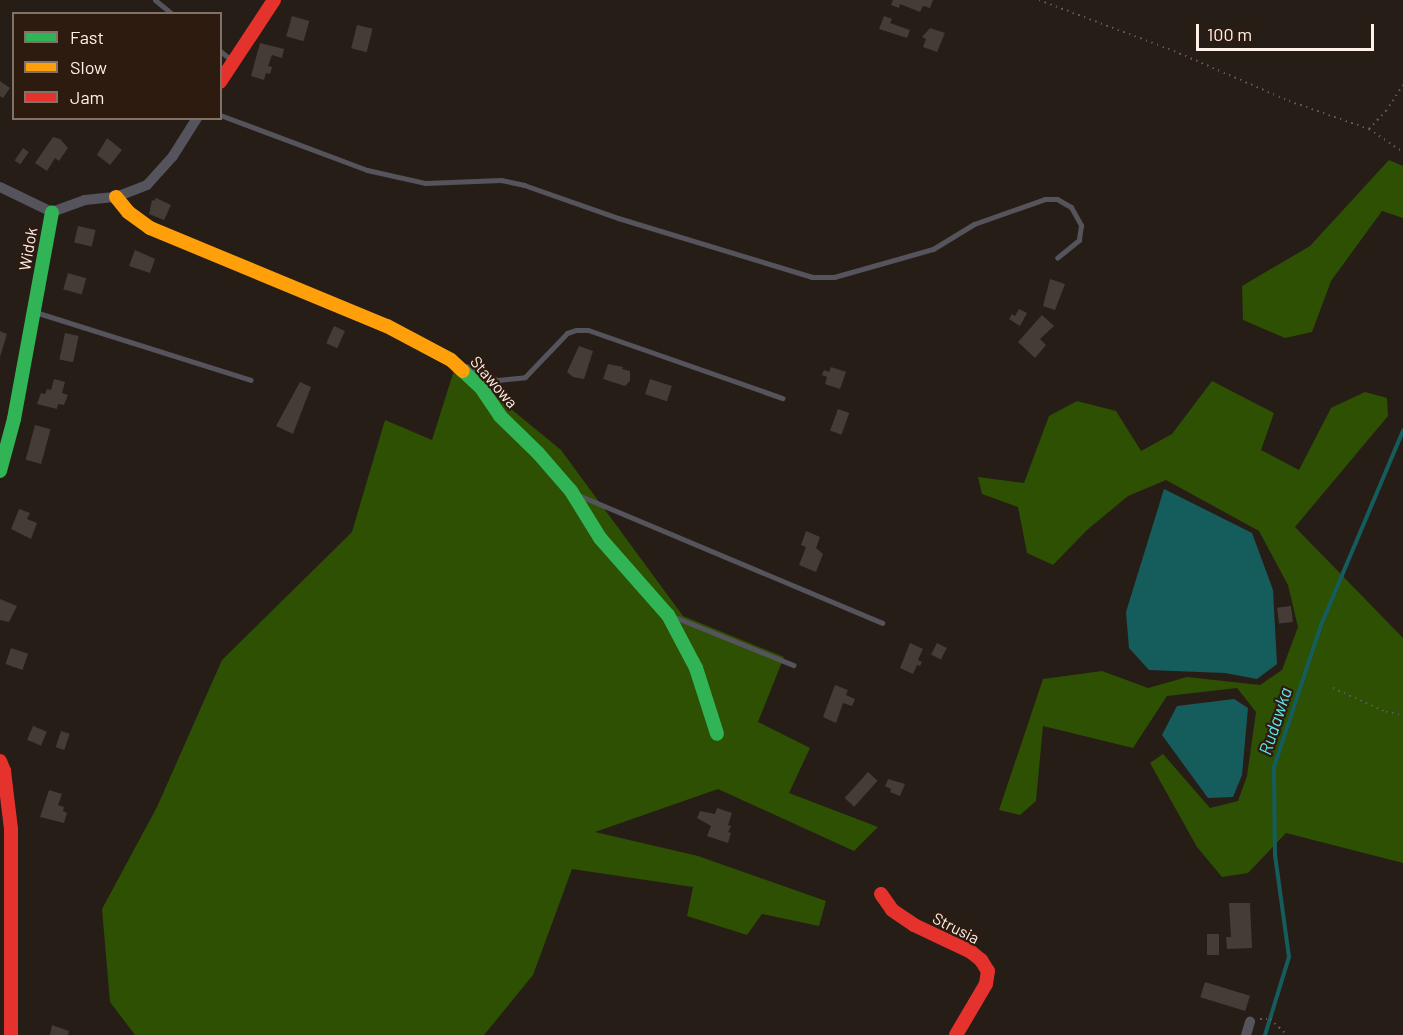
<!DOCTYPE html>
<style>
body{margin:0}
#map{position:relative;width:1403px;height:1035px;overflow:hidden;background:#271d17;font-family:Barlow,sans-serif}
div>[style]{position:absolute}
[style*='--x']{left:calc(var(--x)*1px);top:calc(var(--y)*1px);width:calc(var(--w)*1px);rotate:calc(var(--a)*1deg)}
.forest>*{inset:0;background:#2d5003}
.water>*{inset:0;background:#155c5d}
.stream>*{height:4px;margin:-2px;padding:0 2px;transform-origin:2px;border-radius:2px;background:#155c5d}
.building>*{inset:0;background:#453c37;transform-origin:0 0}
.path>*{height:2px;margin-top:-1px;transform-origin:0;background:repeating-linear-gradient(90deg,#5c595e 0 1.5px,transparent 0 6px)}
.lane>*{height:5px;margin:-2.5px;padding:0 2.5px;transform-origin:2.5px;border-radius:2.5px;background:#55545c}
.street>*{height:10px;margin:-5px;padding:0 5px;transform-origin:5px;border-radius:5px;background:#55545c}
.fast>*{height:14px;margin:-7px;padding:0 7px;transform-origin:7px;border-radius:7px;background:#30b455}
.slow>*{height:14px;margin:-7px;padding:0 7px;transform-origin:7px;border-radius:7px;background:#ff9f0a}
.jam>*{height:14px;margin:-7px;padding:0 7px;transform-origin:7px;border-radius:7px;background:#e5322d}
span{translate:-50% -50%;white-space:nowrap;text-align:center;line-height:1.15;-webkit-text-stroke:4.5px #2e1b10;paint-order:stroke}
.street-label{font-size:16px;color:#fff1ea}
.water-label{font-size:18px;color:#5de7eb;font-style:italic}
.legend{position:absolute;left:12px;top:12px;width:210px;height:108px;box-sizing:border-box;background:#2e1b10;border:2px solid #827167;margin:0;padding:8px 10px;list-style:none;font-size:18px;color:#fff1ea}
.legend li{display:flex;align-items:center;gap:12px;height:30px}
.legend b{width:30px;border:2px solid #827167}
.scale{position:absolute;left:1196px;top:24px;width:178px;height:27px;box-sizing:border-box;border:3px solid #fff1ea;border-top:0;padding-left:8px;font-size:18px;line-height:21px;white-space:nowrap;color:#fff1ea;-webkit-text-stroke:4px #2e1b10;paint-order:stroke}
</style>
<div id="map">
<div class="forest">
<div style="clip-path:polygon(1389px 160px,1403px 166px,1403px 218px,1382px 211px,1331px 281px,1312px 332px,1285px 338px,1243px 320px,1242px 286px,1310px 246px)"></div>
<div style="clip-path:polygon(456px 364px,561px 450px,683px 616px,784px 657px,758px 722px,810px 748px,789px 793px,878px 827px,854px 851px,718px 789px,595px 832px,698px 856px,826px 901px,819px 926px,762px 914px,747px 935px,687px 916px,693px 887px,572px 869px,533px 975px,484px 1035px,135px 1035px,110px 1002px,102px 909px,157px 807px,222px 660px,352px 532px,385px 420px,432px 440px)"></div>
<div style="clip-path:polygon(1212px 381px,1274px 413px,1261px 450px,1299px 470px,1331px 408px,1365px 392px,1387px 398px,1388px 416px,1295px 527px,1403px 638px,1403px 863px,1286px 833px,1248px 873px,1222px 877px,1197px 847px,1150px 763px,1163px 754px,1210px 808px,1238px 801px,1247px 776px,1256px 712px,1237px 688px,1167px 696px,1133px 748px,1043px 726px,1036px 801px,1020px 815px,999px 810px,1043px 679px,1102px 671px,1148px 688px,1187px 677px,1260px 685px,1282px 670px,1298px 627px,1288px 585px,1259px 531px,1166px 480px,1128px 496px,1087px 530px,1053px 565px,1027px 553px,1018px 507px,982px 494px,978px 477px,1024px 483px,1049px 416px,1077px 401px,1116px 411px,1141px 451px,1172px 434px)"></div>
</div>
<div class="water">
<div style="clip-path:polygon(1164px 489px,1252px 533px,1273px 590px,1277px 664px,1257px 679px,1225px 673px,1149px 670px,1129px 648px,1126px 612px)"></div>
<div style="clip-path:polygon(1234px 699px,1248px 708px,1242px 775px,1233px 797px,1208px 798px,1162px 735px,1177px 706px)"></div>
</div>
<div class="stream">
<div style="--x:1265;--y:1035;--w:82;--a:-72.9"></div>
<div style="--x:1289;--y:957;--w:103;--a:-97.8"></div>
<div style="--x:1275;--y:855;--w:88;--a:-90.7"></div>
<div style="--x:1274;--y:767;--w:150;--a:-71.7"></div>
<div style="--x:1321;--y:625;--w:211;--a:-67.1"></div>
</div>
<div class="building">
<div style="clip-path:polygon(893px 0,933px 0,930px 8px,923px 6px,920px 12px,900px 4px,899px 8px,891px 5px)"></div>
<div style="left:292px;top:16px;width:18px;height:21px;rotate:16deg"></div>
<div style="clip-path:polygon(884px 16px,892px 19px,890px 23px,910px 30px,907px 38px,879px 29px)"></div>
<div style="left:357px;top:25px;width:16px;height:24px;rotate:14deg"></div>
<div style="clip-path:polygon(930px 28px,945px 33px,937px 52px,923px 47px,926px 39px,922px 37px)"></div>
<div style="clip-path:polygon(260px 43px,284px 49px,282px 58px,272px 55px,268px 66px,272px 67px,270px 74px,266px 73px,264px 80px,251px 76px)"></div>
<div style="clip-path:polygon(0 81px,10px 88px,3px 98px,0 96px)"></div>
<div style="clip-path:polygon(53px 137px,60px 139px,68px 148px,59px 161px,55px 158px,47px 171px,35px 163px)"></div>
<div style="clip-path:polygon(107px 138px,122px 150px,110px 165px,97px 155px)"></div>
<div style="left:23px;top:148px;width:7px;height:15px;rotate:34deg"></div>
<div style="clip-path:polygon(156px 198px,171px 205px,164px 220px,149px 214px,152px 200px,154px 201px)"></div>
<div style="left:78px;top:226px;width:18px;height:17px;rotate:13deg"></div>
<div style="clip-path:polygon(135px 250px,155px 259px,150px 273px,129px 266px)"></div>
<div style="left:68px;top:273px;width:19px;height:17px;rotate:16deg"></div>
<div style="clip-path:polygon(1050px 279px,1065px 284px,1055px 310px,1043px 306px)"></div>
<div style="clip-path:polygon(1019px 309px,1027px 313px,1020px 326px,1009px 319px,1012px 314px,1015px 316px)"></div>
<div style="clip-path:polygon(1042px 315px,1054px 326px,1040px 339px,1046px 345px,1035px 358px,1018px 342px)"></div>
<div style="left:334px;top:326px;width:12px;height:19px;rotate:24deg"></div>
<div style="clip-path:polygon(0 331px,7px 334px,0 357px)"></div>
<div style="left:65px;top:333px;width:14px;height:27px;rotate:12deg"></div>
<div style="clip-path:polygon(579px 346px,593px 351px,584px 379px,573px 377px,567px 372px)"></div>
<div style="clip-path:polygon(608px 364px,623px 367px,622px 369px,630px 371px,630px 381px,625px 386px,603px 379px)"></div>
<div style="clip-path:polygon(831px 367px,846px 372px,840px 389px,825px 384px,827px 377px,822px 375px,824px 370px,829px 372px)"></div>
<div style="clip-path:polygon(54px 379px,65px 382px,62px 393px,68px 395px,64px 405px,58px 404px,57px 409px,37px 404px,41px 393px,45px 394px,47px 389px,51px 390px)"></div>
<div style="left:650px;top:379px;width:23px;height:16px;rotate:18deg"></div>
<div style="clip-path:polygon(300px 382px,311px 387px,293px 434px,276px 426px)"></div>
<div style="left:838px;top:409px;width:12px;height:23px;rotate:20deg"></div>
<div style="left:35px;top:425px;width:16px;height:36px;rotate:15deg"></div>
<div style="clip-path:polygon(19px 509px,30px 513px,27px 519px,37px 523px,31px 539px,11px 529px)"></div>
<div style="clip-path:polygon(806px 531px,820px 537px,816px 548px,823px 554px,816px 572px,799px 565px,806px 547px,801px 545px)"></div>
<div style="clip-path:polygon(0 599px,17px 606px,9px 622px,0 620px)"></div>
<div style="left:1291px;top:606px;width:16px;height:14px;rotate:83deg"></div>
<div style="clip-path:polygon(910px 643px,923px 649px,918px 660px,922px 662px,920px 666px,917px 665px,913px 674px,900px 668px)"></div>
<div style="left:937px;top:643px;width:11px;height:13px;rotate:27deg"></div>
<div style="left:11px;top:648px;width:18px;height:17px;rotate:19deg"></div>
<div style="clip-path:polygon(835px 685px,848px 690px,846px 695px,855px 699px,852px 706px,843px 703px,836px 723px,823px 717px)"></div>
<div style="left:33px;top:726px;width:15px;height:15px;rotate:23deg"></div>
<div style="left:61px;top:731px;width:9px;height:17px;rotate:18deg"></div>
<div style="left:868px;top:772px;width:13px;height:35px;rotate:42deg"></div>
<div style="clip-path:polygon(888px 779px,905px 784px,900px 796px,890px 792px,891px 789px,885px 786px)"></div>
<div style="clip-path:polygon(49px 790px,62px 794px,58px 805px,64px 807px,63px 811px,67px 813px,64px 823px,40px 817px)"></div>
<div style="clip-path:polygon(717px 808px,732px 813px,728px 825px,731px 826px,728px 832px,731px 833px,728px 843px,707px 836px,711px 826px,697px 818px,700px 811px,715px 814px)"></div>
<div style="clip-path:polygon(1229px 903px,1250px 903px,1252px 948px,1227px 949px,1226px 937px,1231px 937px)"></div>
<div style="left:1207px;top:934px;width:12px;height:21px"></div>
<div style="left:1205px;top:982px;width:47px;height:16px;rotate:17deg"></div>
<div style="clip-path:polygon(52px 1025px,69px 1031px,68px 1035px,50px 1035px)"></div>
</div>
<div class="path">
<div style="--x:1039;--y:0;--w:144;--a:20.7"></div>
<div style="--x:1174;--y:51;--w:125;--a:23.5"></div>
<div style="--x:1289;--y:101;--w:85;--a:19.3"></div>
<div style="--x:1369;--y:129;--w:41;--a:34.1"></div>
<div style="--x:1369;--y:129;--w:25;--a:-47"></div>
<div style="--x:1386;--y:111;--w:31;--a:-57"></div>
<div style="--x:1333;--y:688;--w:58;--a:24.4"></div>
<div style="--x:1386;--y:712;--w:17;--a:10"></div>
<div style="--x:1260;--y:1019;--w:10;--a:0"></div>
<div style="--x:1270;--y:1019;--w:23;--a:43"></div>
</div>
<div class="lane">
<div style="--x:155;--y:0;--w:22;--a:39"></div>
<div style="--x:220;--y:51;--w:16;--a:38"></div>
<div style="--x:220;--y:115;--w:157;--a:20.5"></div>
<div style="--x:367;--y:170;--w:59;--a:12.6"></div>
<div style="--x:425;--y:183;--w:76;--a:-2.3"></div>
<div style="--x:501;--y:180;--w:24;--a:12"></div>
<div style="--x:524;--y:185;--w:100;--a:19.3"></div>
<div style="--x:618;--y:218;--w:203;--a:16.9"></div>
<div style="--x:812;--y:277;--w:22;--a:0"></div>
<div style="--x:834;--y:277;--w:103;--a:-15.8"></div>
<div style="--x:933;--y:249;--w:48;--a:-31.4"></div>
<div style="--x:974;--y:224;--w:75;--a:-19.4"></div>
<div style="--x:1045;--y:199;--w:12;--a:0"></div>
<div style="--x:1057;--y:199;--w:16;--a:30"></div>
<div style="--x:1071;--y:207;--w:21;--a:61"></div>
<div style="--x:1081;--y:225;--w:15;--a:98"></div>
<div style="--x:1079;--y:240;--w:28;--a:141"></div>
<div style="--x:35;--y:312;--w:226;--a:17.5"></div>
<div style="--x:466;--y:366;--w:35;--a:24"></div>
<div style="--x:498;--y:380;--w:27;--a:-6"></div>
<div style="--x:525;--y:377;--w:61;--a:-46.3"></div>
<div style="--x:567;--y:333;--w:9;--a:-18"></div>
<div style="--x:576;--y:330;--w:12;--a:0"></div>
<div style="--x:588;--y:330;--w:206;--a:19.3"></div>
<div style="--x:578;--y:495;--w:330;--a:22.8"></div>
<div style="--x:672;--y:616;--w:131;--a:22"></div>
</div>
<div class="street">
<div style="--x:0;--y:187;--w:58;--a:25.7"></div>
<div style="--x:52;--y:212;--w:35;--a:-20"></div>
<div style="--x:85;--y:200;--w:31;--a:-6"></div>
<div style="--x:116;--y:197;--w:33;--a:-21"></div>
<div style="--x:147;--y:185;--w:39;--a:-48"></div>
<div style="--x:173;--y:156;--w:45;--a:-57.7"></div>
<div style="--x:1246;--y:1035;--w:14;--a:-73"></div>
</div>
<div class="fast">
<div style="--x:463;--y:371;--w:26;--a:43"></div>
<div style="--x:482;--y:389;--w:32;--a:56"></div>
<div style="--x:500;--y:416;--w:53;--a:44.2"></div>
<div style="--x:538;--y:453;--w:50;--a:49"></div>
<div style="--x:571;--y:491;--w:55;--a:58.3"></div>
<div style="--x:600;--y:538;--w:103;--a:48.6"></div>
<div style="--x:668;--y:615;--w:60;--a:62.2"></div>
<div style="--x:696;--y:668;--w:69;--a:72.3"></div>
<div style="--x:0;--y:471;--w:54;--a:-74.9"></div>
<div style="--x:14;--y:419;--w:210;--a:-79.6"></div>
</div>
<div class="slow">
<div style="--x:116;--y:197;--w:19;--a:51"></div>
<div style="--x:128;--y:212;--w:27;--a:36"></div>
<div style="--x:150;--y:228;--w:256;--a:22.5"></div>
<div style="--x:387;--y:326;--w:72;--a:28"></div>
<div style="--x:451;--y:360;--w:16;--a:43"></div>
</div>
<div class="jam">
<div style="--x:220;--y:82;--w:98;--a:-56.6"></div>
<div style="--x:0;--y:761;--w:11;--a:68"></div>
<div style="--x:4;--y:771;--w:58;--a:83.1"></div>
<div style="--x:11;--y:829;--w:206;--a:90"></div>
<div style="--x:881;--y:894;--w:19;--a:55"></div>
<div style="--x:892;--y:910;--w:27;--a:34"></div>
<div style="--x:914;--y:925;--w:63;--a:25.3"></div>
<div style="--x:971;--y:952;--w:13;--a:39"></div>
<div style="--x:981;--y:960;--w:13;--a:58"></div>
<div style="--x:988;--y:971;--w:13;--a:99"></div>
<div style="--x:986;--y:984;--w:59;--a:120.5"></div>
</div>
<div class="street-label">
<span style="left:28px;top:249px;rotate:-80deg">Widok</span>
<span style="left:494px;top:382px;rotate:49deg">Stawowa</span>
<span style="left:956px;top:928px;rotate:27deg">Strusia</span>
</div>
<div class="water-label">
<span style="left:1275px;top:721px;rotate:-72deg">Rudawka</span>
</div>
<ul class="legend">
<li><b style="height:8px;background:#30b455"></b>Fast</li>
<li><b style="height:8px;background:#ff9f0a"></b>Slow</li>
<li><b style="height:8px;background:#e5322d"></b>Jam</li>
</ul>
<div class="scale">100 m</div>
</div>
